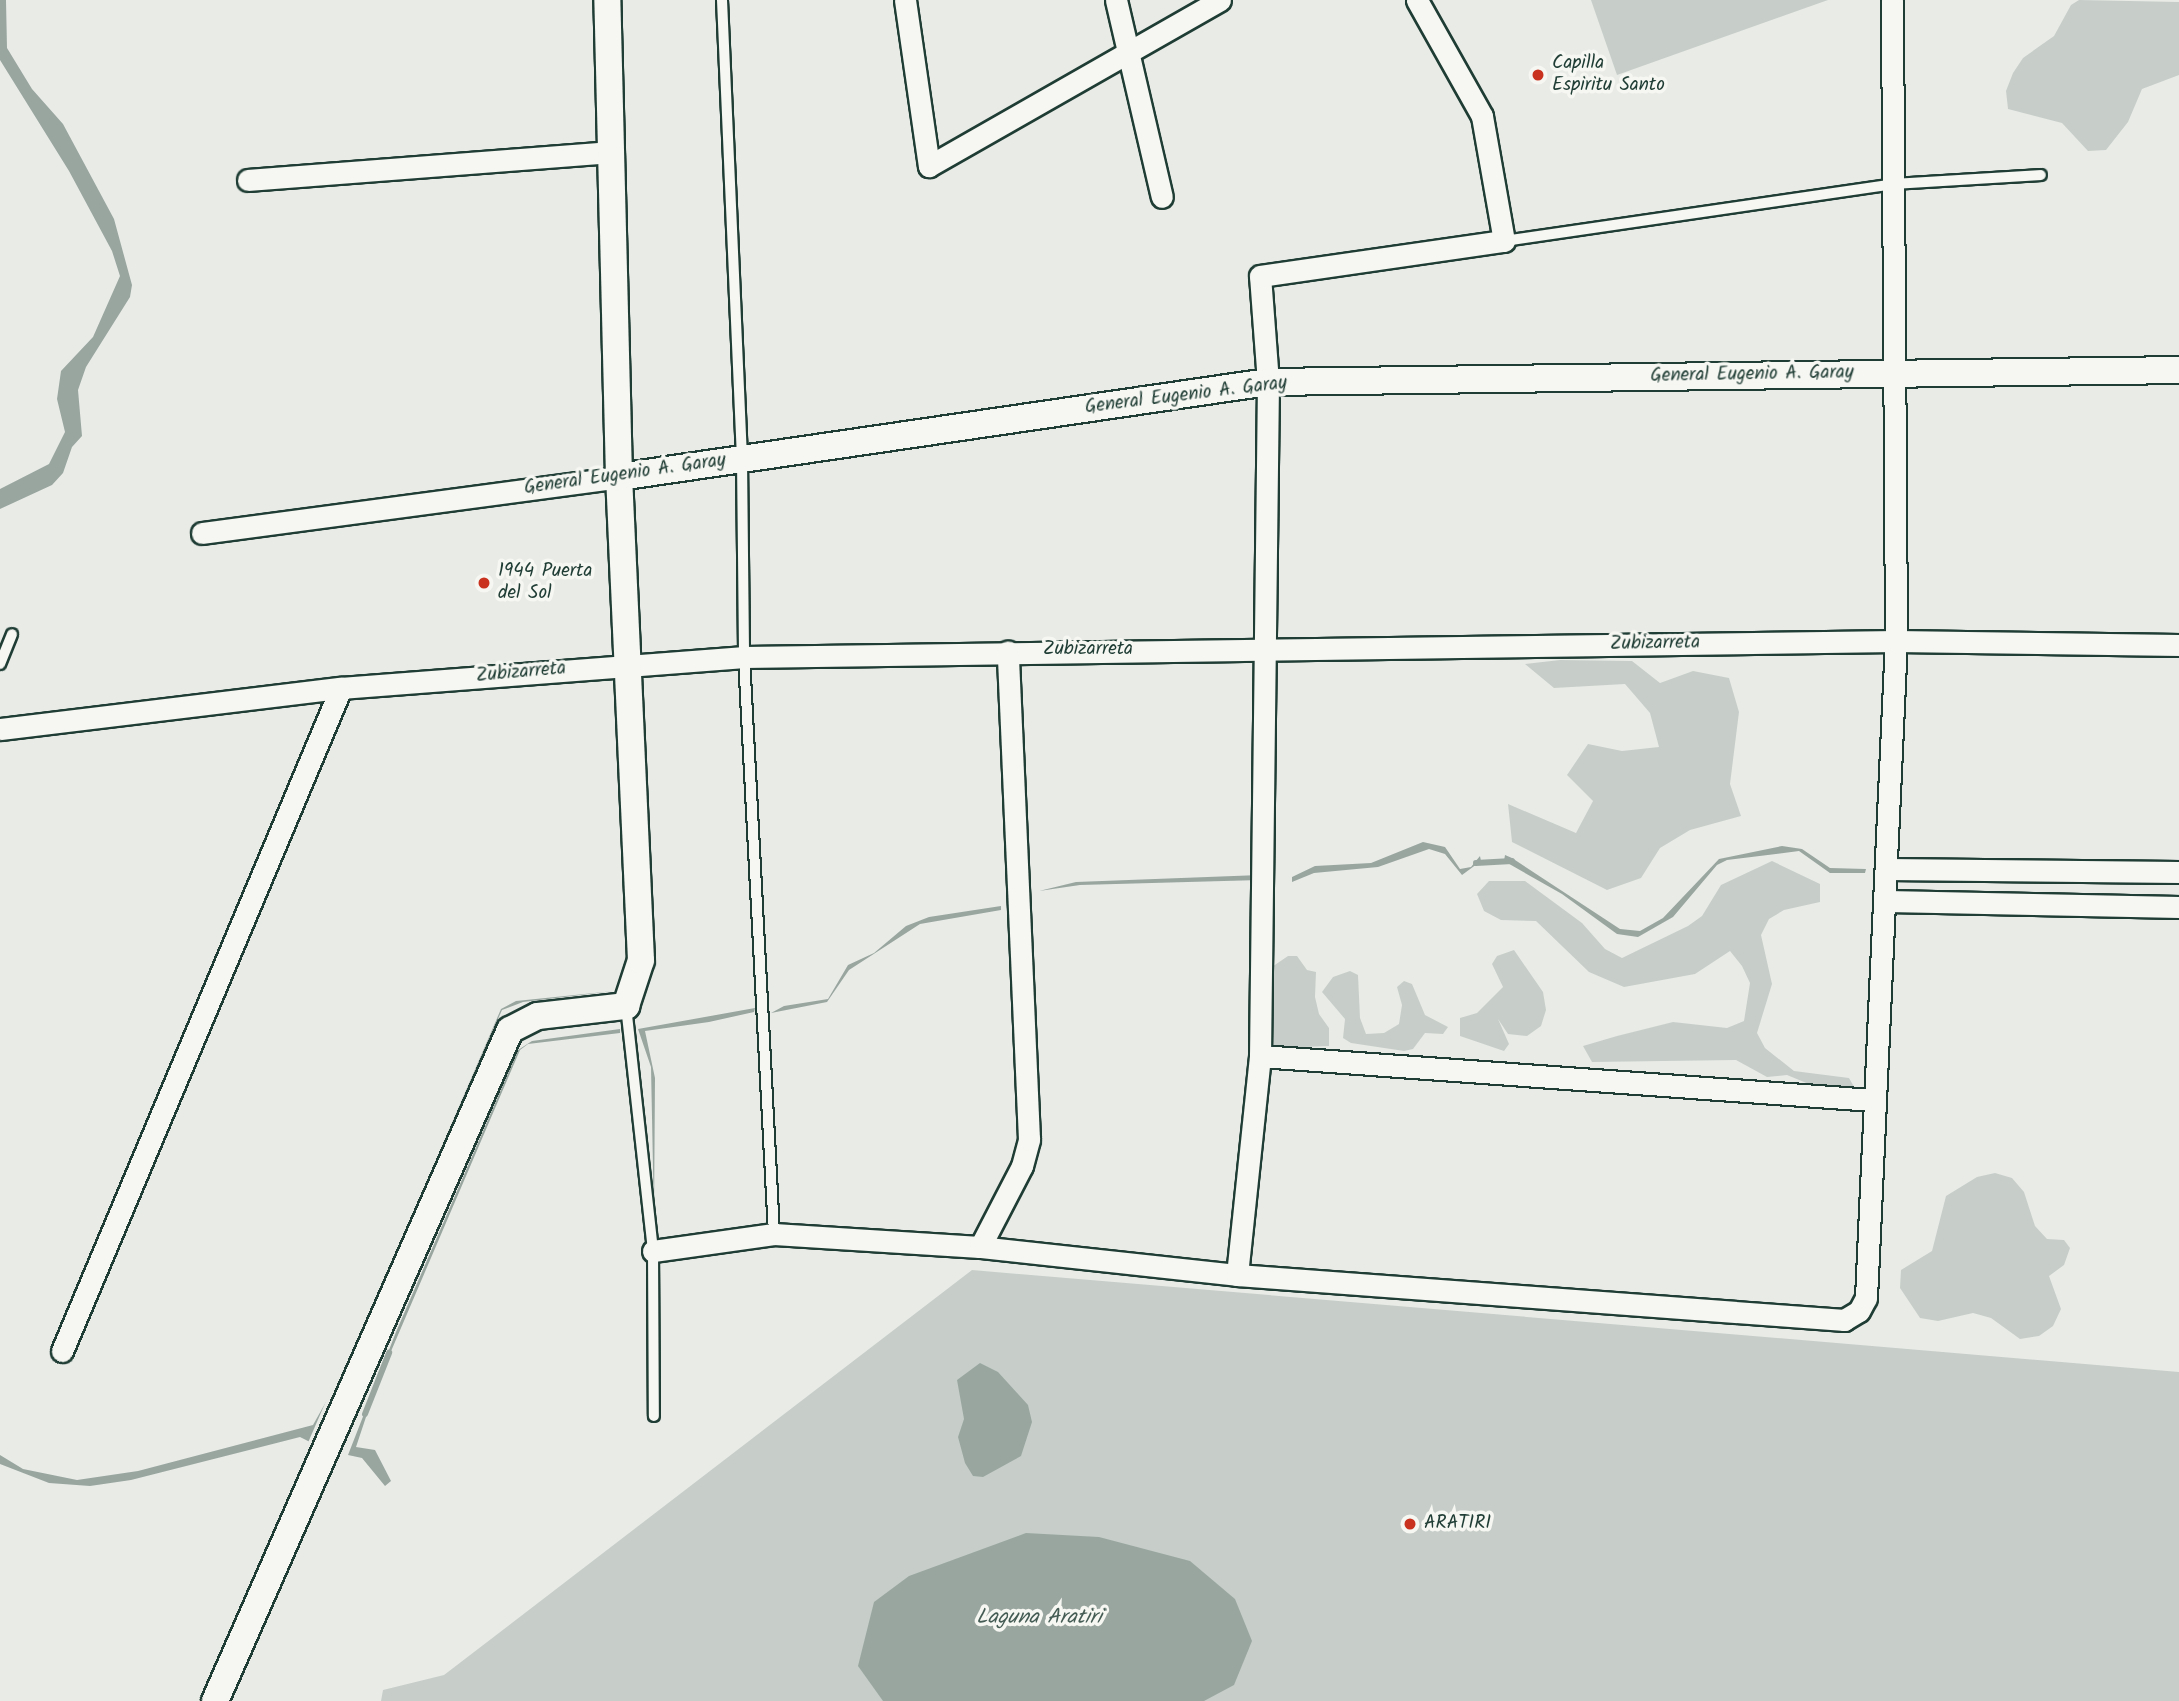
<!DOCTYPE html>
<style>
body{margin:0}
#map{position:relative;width:2179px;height:1701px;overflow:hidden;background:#e9ebe7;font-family:Kalam,sans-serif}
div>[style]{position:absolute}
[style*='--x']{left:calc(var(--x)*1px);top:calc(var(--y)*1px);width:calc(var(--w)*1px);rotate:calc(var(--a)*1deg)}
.green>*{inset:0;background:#c7cec9}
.water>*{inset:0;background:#99a6a0}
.pier>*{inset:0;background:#e9ebe7}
.stream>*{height:6px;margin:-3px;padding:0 3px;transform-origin:3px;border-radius:3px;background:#99a6a0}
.roads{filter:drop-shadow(2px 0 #1f3d34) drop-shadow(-2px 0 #1f3d34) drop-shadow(0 2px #1f3d34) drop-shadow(0 -2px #1f3d34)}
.service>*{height:10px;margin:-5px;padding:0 5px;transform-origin:5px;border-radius:5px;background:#f6f6f2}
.minor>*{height:21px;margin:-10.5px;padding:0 10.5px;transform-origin:10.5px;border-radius:10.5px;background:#f6f6f2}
.tertiary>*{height:26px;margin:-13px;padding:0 13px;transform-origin:13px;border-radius:13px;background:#f6f6f2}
.dots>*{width:19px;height:19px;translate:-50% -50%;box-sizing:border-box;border:4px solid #f6f6f2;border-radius:50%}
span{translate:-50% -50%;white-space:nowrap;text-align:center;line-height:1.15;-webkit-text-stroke:7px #f6f6f2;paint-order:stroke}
.poi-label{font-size:19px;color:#1f3d34}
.left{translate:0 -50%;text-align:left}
.street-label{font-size:19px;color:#1f3d34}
.water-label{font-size:21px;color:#445c54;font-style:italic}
</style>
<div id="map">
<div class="green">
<div style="clip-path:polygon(1591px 0,1828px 0,1617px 75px)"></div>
<div style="clip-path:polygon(2079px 0,2179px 2px,2179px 75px,2142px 89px,2128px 122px,2106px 150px,2088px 151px,2062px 123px,2008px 109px,2006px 91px,2013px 73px,2023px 58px,2054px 36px,2071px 5px)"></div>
<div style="clip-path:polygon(1560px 660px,1632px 661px,1660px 683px,1693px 671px,1729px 678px,1739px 712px,1730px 784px,1741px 816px,1690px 830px,1660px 848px,1641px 878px,1607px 890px,1512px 842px,1508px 804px,1576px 833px,1593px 801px,1567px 775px,1588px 744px,1622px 751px,1659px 747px,1650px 713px,1625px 684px,1554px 688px,1525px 664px)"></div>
<div style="clip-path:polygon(1772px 861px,1820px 884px,1820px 902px,1784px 910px,1769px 919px,1761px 935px,1772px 984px,1757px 1033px,1765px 1048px,1794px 1071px,1849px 1078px,1857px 1092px,1821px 1089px,1787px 1075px,1767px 1077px,1736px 1060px,1592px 1062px,1583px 1046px,1617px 1036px,1673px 1022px,1727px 1028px,1744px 1021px,1750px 983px,1742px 966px,1730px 951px,1695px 974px,1624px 987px,1589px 972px,1536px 921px,1501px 920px,1484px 911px,1477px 894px,1489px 881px,1525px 881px,1582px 923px,1605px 949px,1622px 958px,1688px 926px,1702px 916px,1721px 885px)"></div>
<div style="clip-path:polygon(1514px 950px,1543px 992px,1546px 1010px,1541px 1026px,1527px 1036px,1508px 1034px,1498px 1019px,1509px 1044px,1504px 1051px,1460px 1036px,1460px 1018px,1477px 1013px,1503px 987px,1492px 964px,1497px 956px)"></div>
<div style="clip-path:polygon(1288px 956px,1297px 956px,1307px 970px,1316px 972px,1315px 997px,1319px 1014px,1329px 1028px,1329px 1046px,1275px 1048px,1269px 1040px,1273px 1015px,1264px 998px,1266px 971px)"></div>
<div style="clip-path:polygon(1350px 971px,1358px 975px,1360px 1018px,1366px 1034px,1384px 1033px,1399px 1024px,1402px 1005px,1397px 987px,1404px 981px,1412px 984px,1425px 1015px,1448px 1027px,1443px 1034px,1425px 1033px,1413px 1049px,1404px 1051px,1351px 1043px,1343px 1038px,1345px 1019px,1322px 992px,1333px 977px)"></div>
<div style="clip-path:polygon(1995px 1173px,2012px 1178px,2024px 1192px,2035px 1226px,2047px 1239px,2064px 1240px,2070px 1248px,2064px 1265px,2049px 1276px,2061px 1309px,2053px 1326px,2039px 1336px,2020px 1339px,1991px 1318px,1973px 1313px,1938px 1321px,1920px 1318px,1900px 1288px,1901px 1270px,1932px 1251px,1946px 1196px,1977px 1177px)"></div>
<div style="clip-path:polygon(972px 1270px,2179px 1372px,2179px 1701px,381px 1701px,383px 1690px,444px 1675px)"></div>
</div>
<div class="water">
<div style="clip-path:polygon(0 0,6px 0,7px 48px,32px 89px,63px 124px,114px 219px,132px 285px,130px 297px,86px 367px,78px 390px,82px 436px,72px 447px,63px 473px,52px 485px,0 509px,0 489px,49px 464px,65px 432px,57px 399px,61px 371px,93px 337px,120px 276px,112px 251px,69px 171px,0 60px)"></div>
<div style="clip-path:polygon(1423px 842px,1445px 847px,1460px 869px,1471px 867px,1480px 856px,1481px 861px,1462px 875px,1445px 854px,1429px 849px,1378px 867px,1314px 873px,1292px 882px,1292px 877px,1315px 866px,1371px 863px)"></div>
<div style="clip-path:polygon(1782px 846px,1802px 849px,1830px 868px,1866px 869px,1865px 873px,1830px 873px,1799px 851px,1727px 860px,1717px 865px,1673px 917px,1638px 937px,1617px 934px,1562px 894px,1504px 861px,1505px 855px,1512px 858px,1620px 929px,1640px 931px,1663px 918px,1719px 859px)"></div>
<div style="clip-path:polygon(1260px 875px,1260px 880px,1080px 885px,1039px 891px,1076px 882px)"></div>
<div style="clip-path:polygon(1001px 906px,1001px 910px,920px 924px,849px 970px,827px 1002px,771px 1013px,784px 1006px,828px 999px,848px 965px,874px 953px,906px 926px,929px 917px)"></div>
<div style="clip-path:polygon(614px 991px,523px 1002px,502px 1010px,427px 1181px,501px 1009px,516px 1001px)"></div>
<div style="clip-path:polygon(755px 1008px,754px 1012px,709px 1022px,645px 1031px,655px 1078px,654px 1219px,651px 1067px,638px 1029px)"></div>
<div style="clip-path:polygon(620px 1029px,620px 1033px,528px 1044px,520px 1050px,377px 1384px,356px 1447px,375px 1450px,391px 1481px,385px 1486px,362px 1458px,348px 1455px,396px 1332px,518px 1050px,532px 1041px)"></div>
<div style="clip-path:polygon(382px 1288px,357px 1352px,317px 1424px,312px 1443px,300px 1437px,131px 1480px,90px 1486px,49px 1483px,0 1464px,0 1455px,23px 1469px,77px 1480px,138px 1471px,313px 1425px,355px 1350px)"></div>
<div style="clip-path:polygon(980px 1363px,998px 1372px,1028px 1405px,1032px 1422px,1021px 1456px,983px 1477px,973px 1476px,965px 1463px,958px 1437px,964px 1419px,957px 1380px)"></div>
<div style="clip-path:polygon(1026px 1533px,1099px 1537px,1190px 1561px,1235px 1599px,1252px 1641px,1234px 1685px,1204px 1701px,883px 1701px,858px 1666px,874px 1602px,909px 1576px)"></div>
</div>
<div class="pier">
<div style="clip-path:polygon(339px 1371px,349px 1375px,311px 1446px,307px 1445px)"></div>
</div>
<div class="stream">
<div style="--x:1476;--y:863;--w:36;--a:-3"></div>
<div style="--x:365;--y:1414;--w:66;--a:-68.5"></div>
</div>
<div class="roads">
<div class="service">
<div style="--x:722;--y:0;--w:459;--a:87.5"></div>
<div style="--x:742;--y:459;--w:198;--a:89.4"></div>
<div style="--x:744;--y:657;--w:578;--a:87.02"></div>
<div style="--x:1504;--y:241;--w:394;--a:-8.3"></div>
<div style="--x:1894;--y:184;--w:147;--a:-3.5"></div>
<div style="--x:0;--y:664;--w:32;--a:-68"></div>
<div style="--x:626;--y:1006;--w:246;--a:83.7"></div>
<div style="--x:653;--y:1251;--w:165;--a:89.7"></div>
</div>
<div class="minor">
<div style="--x:905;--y:0;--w:168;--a:81.8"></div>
<div style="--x:929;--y:166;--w:335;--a:-29.7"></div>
<div style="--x:1116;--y:0;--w:202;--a:76.9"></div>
<div style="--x:248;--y:180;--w:364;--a:-4.4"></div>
<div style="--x:202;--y:533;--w:421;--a:-7.6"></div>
<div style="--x:0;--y:729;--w:343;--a:-6.9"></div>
<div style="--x:341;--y:688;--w:404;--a:-4.4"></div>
<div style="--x:744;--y:657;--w:1152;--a:-0.8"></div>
<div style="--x:1896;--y:641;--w:283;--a:0.8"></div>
<div style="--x:1887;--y:869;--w:292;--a:0.6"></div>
<div style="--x:1887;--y:901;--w:292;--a:1.2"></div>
<div style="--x:1260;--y:1056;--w:615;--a:4.11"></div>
<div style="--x:980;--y:1247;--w:91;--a:-62.6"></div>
<div style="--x:1022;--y:1166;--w:28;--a:-75"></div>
<div style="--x:1029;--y:1139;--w:488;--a:-92.5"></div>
<div style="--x:653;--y:1251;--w:122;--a:-8"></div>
<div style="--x:774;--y:1234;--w:206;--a:3.6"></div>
<div style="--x:980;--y:1247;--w:259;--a:6.2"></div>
<div style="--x:1237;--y:1275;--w:609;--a:4.24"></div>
<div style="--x:1844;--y:1320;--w:17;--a:-31"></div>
<div style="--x:1859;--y:1311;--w:15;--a:-62"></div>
<div style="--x:1866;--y:1298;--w:658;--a:-87.39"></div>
<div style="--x:1896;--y:641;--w:641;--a:-90.36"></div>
<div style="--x:1237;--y:1275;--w:220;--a:-84"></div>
<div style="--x:1260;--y:1056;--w:674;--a:-89.32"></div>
<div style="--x:1268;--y:382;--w:106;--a:-94.3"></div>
<div style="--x:1260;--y:276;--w:246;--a:-8.2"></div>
<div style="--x:1504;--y:241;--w:127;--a:-100"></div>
<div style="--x:1482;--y:116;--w:133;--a:-119.3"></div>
<div style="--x:62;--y:1351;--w:719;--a:-67.18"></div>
</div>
<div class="tertiary">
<div style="--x:619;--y:477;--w:656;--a:-8.33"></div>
<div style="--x:1268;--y:382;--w:911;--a:-0.75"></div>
<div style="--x:215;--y:1701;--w:733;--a:-66.27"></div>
<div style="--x:510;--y:1030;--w:31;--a:-27"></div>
<div style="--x:538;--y:1016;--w:89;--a:-6.5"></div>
<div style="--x:626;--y:1006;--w:48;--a:-71.9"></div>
<div style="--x:641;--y:960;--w:484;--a:-92.6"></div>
<div style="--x:619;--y:477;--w:477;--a:-91.4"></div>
</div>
</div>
<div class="dots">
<div style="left:1538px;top:75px;background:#c8321e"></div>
<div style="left:484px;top:583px;background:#c8321e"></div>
<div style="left:1410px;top:1524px;background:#c8321e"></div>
</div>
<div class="poi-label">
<span class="left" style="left:1552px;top:75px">Capilla<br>Espiritu Santo</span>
<span class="left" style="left:498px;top:583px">1944 Puerta<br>del Sol</span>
<span class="left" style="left:1424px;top:1524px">ARATIRI</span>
</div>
<div class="street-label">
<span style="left:1752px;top:375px;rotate:-1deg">General Eugenio A. Garay</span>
<span style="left:1186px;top:396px;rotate:-7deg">General Eugenio A. Garay</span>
<span style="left:625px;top:475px;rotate:-8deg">General Eugenio A. Garay</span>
<span style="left:1655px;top:644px;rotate:-1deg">Zubizarreta</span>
<span style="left:1088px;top:650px">Zubizarreta</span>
<span style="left:521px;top:673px;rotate:-5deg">Zubizarreta</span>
</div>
<div class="water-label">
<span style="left:1039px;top:1618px">Laguna Aratiri</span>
</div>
</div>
